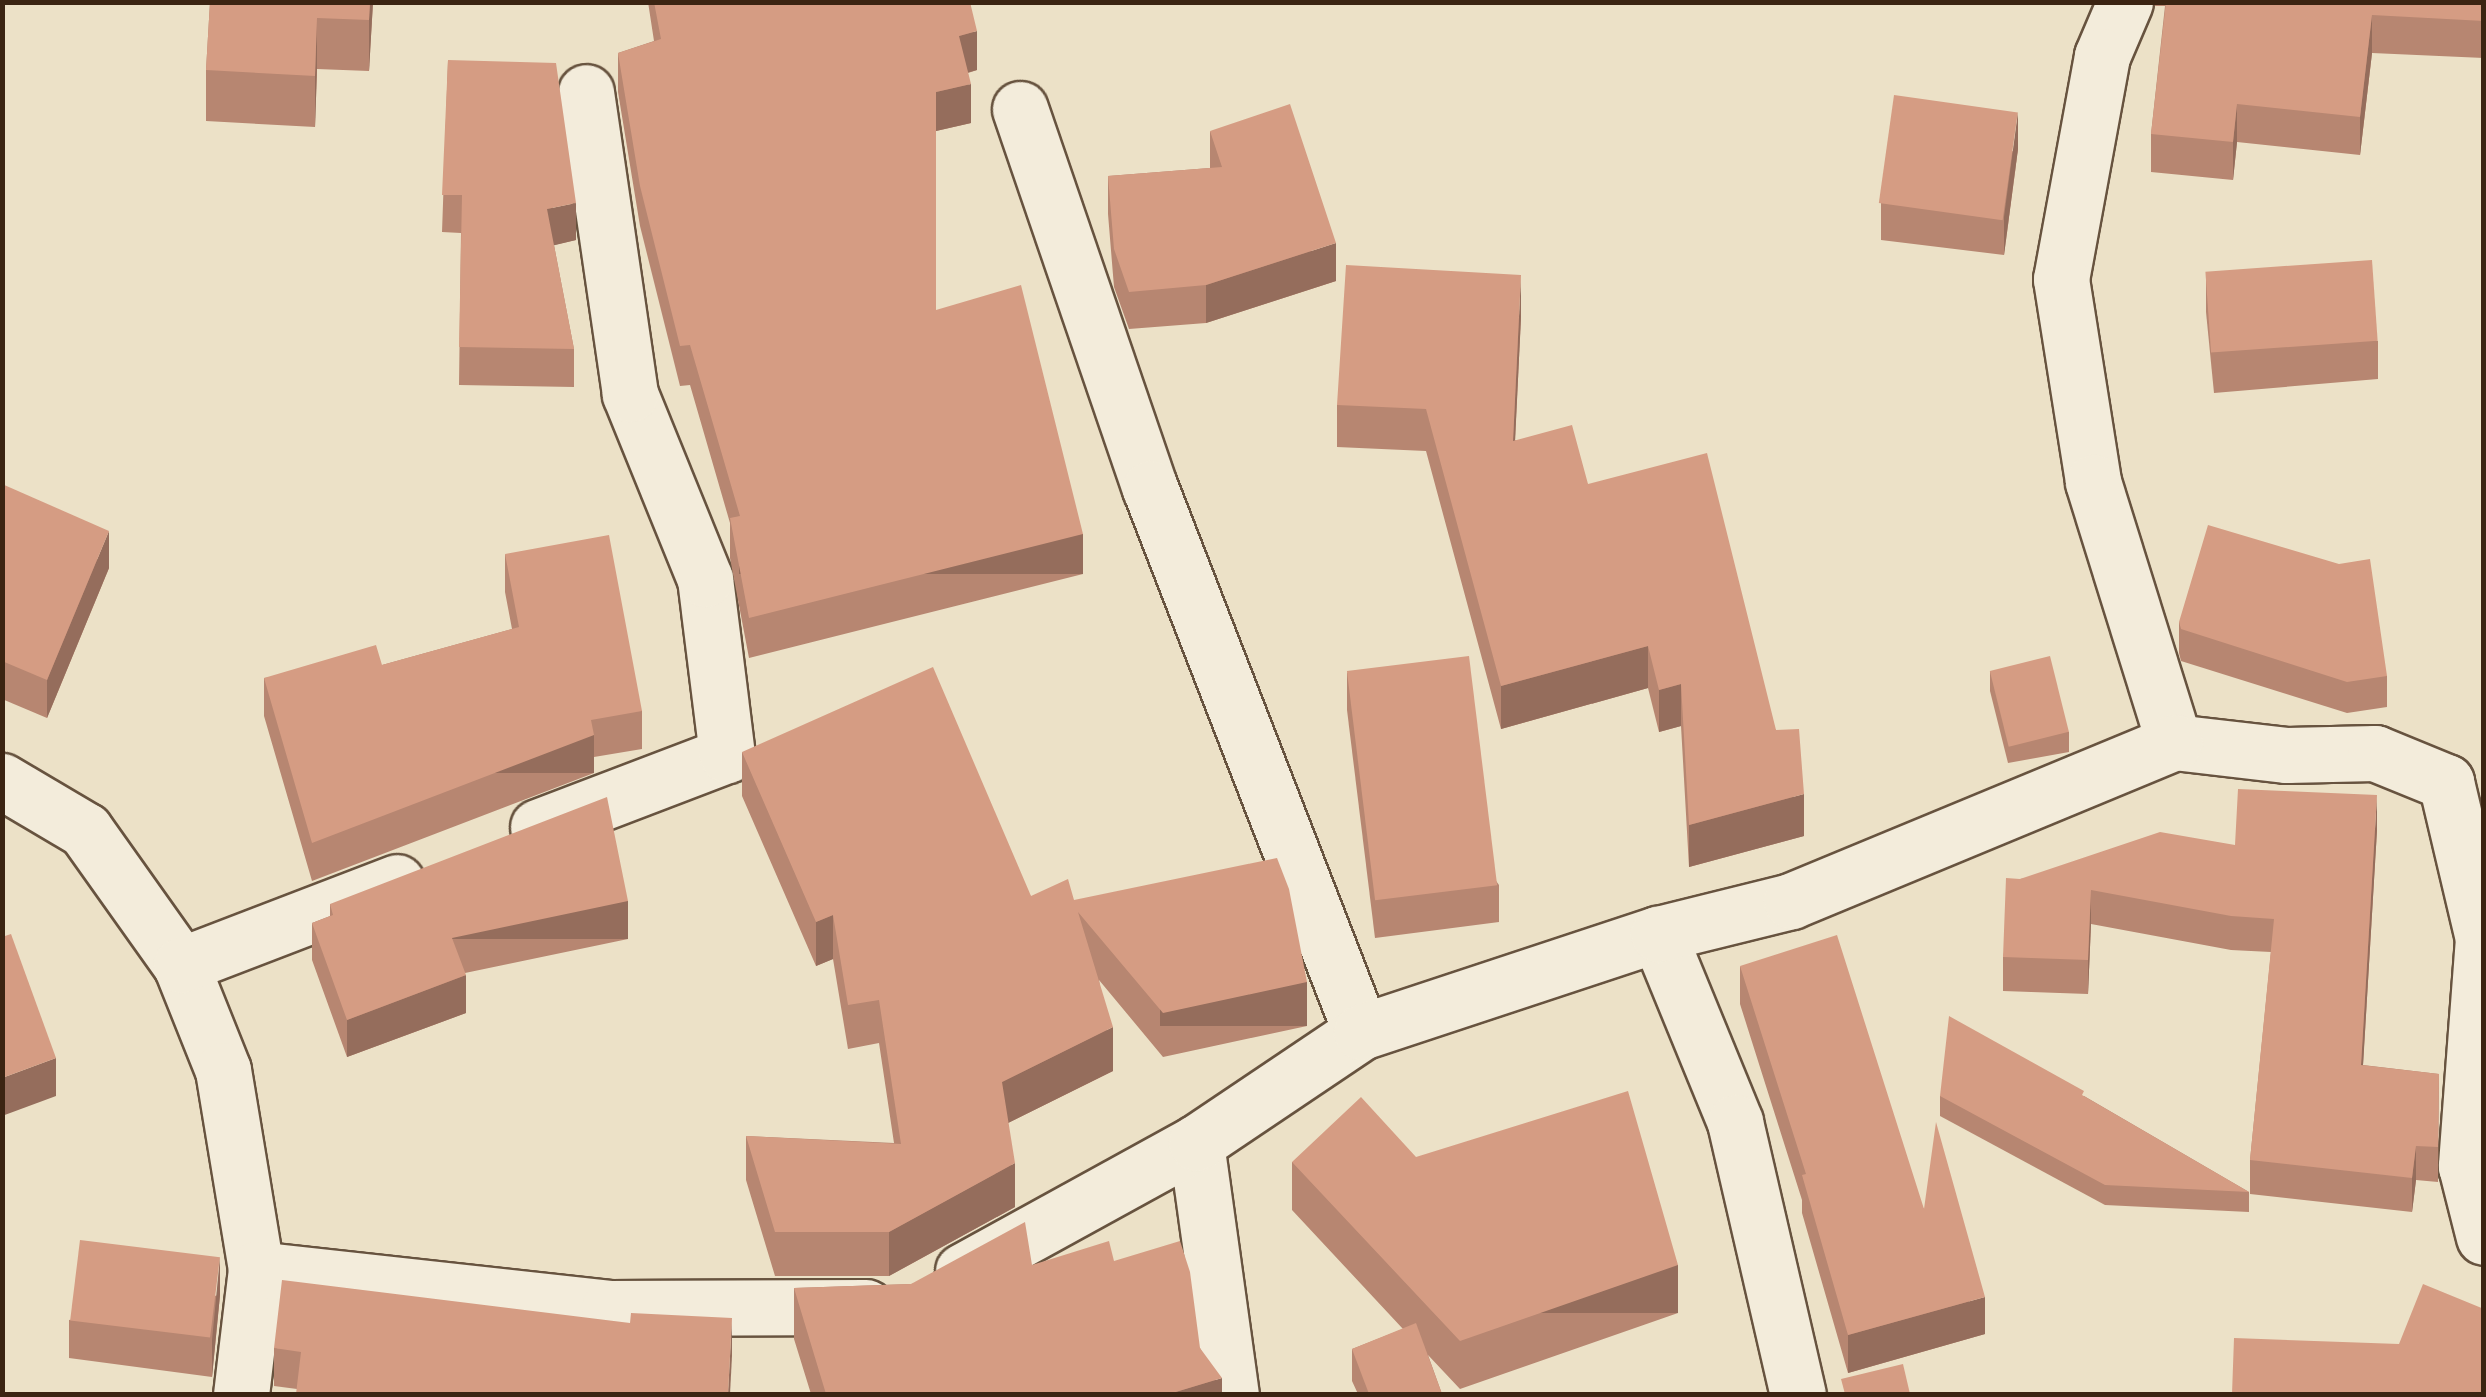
<!DOCTYPE html>
<style>
body{margin:0}
#map{position:relative;width:2486px;height:1397px;overflow:hidden;background:#ece1c7;font-family:"IM FELL Double Pica",serif}
div>[style]{position:absolute}
[style*='--x']{left:calc(var(--x)*1px);top:calc(var(--y)*1px);width:calc(var(--w)*1px);rotate:calc(var(--a)*1deg)}
.roads{filter:drop-shadow(2px 0 #67533f) drop-shadow(-2px 0 #67533f) drop-shadow(0 2px #67533f) drop-shadow(0 -2px #67533f)}
.minor>*{height:55px;margin:-27.5px;padding:0 27.5px;transform-origin:27.5px;border-radius:27.5px;background:#f3ecdb}
.wall>*{inset:0;background:#b78671}
.shaded-wall>*{inset:0;background:#956d5c;transform-origin:0 0}
.building>*{inset:0;background:#d59c83;transform-origin:0 0}
span{translate:-50% -50%;white-space:nowrap;text-align:center;line-height:1.15;-webkit-text-stroke:8px #f3ecdb;paint-order:stroke}
.frame{position:absolute;inset:0;border:5px solid #3b2412;pointer-events:none}
</style>
<div id="map">
<div class="roads">
<div class="minor">
<div style="--x:2125;--y:2;--w:59;--a:113.1"></div>
<div style="--x:2102;--y:56;--w:227;--a:100.4"></div>
<div style="--x:2061;--y:279;--w:206;--a:81"></div>
<div style="--x:2093;--y:482;--w:272;--a:72.7"></div>
<div style="--x:2174;--y:742;--w:114;--a:6.6"></div>
<div style="--x:2287;--y:755;--w:88;--a:-1.3"></div>
<div style="--x:2375;--y:753;--w:77;--a:22.2"></div>
<div style="--x:2446;--y:782;--w:160;--a:76.7"></div>
<div style="--x:2483;--y:938;--w:229;--a:94.3"></div>
<div style="--x:2466;--y:1166;--w:73;--a:75.8"></div>
<div style="--x:1020;--y:109;--w:401;--a:71.1"></div>
<div style="--x:1150;--y:488;--w:583;--a:68.8"></div>
<div style="--x:2;--y:781;--w:96;--a:30.6"></div>
<div style="--x:85;--y:830;--w:166;--a:54.6"></div>
<div style="--x:181;--y:965;--w:113;--a:68.2"></div>
<div style="--x:223;--y:1070;--w:202;--a:80.6"></div>
<div style="--x:256;--y:1269;--w:126;--a:96.8"></div>
<div style="--x:538;--y:827;--w:202;--a:-20.9"></div>
<div style="--x:727;--y:755;--w:177;--a:-97.1"></div>
<div style="--x:705;--y:579;--w:200;--a:-112.1"></div>
<div style="--x:630;--y:394;--w:305;--a:-98.3"></div>
<div style="--x:1658;--y:934;--w:203;--a:67.7"></div>
<div style="--x:1735;--y:1122;--w:279;--a:77"></div>
<div style="--x:181;--y:965;--w:231;--a:-21"></div>
<div style="--x:1196;--y:1143;--w:253;--a:82.1"></div>
<div style="--x:256;--y:1269;--w:355;--a:6.3"></div>
<div style="--x:609;--y:1308;--w:257;--a:-0.2"></div>
<div style="--x:963;--y:1271;--w:266;--a:-28.8"></div>
<div style="--x:1196;--y:1143;--w:199;--a:-33.9"></div>
<div style="--x:1361;--y:1032;--w:313;--a:-18.3"></div>
<div style="--x:1658;--y:934;--w:137;--a:-13.9"></div>
<div style="--x:1791;--y:901;--w:415;--a:-22.5"></div>
</div>
</div>
<div class="wall">
<div style="clip-path:polygon(210px 2px,373px 2px,369px 71px,317px 69px,315px 127px,206px 121px,206px 70px)"></div>
<div style="clip-path:polygon(648px 2px,970px 2px,977px 70px,968px 73px,971px 123px,936px 131px,936px 310px,1083px 574px,749px 658px,730px 558px,730px 523px,690px 385px,680px 386px,640px 226px,618px 92px,618px 53px,654px 41px)"></div>
<div style="clip-path:polygon(2154px 2px,2484px 2px,2484px 58px,2372px 53px,2360px 155px,2237px 142px,2233px 180px,2151px 172px,2151px 134px,2165px 6px,2155px 6px)"></div>
<div style="clip-path:polygon(448px 60px,576px 240px,554px 245px,574px 349px,574px 387px,459px 385px,461px 233px,442px 232px)"></div>
<div style="clip-path:polygon(1210px 131px,1336px 281px,1206px 323px,1129px 329px,1114px 287px,1108px 214px,1108px 176px,1210px 168px)"></div>
<div style="clip-path:polygon(2018px 149px,2004px 255px,1881px 240px,1881px 203px)"></div>
<div style="clip-path:polygon(2206px 274px,2378px 341px,2378px 379px,2214px 393px,2206px 312px)"></div>
<div style="clip-path:polygon(1521px 317px,1515px 440px,1588px 484px,1776px 730px,1804px 836px,1689px 867px,1681px 726px,1659px 732px,1648px 688px,1501px 729px,1426px 451px,1337px 447px,1337px 405px)"></div>
<div style="clip-path:polygon(2px 484px,109px 568px,47px 718px,2px 699px)"></div>
<div style="clip-path:polygon(505px 554px,642px 711px,642px 749px,594px 757px,594px 773px,312px 881px,264px 716px,264px 678px,382px 665px,512px 629px,505px 592px)"></div>
<div style="clip-path:polygon(2179px 622px,2387px 676px,2387px 707px,2347px 713px,2181px 661px,2179px 653px)"></div>
<div style="clip-path:polygon(1990px 671px,2069px 732px,2069px 752px,2008px 763px,1990px 691px)"></div>
<div style="clip-path:polygon(1347px 672px,1499px 885px,1499px 922px,1375px 938px,1347px 710px)"></div>
<div style="clip-path:polygon(742px 752px,1031px 896px,1074px 900px,1307px 1026px,1163px 1057px,1099px 980px,1113px 1071px,1008px 1123px,1015px 1207px,889px 1276px,775px 1276px,746px 1180px,746px 1136px,894px 1143px,879px 1043px,848px 1049px,833px 959px,816px 966px,742px 796px)"></div>
<div style="clip-path:polygon(2377px 830px,2363px 1065px,2439px 1074px,2438px 1182px,2416px 1180px,2412px 1212px,2250px 1194px,2250px 1160px,2271px 952px,2231px 950px,2091px 924px,2088px 994px,2003px 991px,2003px 957px,2020px 879px,2235px 845px)"></div>
<div style="clip-path:polygon(330px 904px,628px 939px,465px 973px,466px 1013px,347px 1057px,312px 960px,312px 923px,330px 916px)"></div>
<div style="clip-path:polygon(1740px 966px,1924px 1209px,1985px 1334px,1848px 1373px,1802px 1213px,1802px 1200px,1740px 1004px)"></div>
<div style="clip-path:polygon(1940px 1096px,2084px 1096px,2249px 1192px,2249px 1212px,2105px 1205px,1940px 1116px)"></div>
<div style="clip-path:polygon(1416px 1157px,1678px 1313px,1460px 1389px,1428px 1355px,1442px 1394px,1358px 1394px,1352px 1381px,1352px 1349px,1403px 1329px,1292px 1210px,1292px 1162px)"></div>
<div style="clip-path:polygon(1114px 1261px,1200px 1348px,1222px 1394px,811px 1394px,794px 1339px,794px 1288px,911px 1284px,1032px 1265px)"></div>
<div style="clip-path:polygon(220px 1295px,212px 1377px,69px 1358px,69px 1320px)"></div>
<div style="clip-path:polygon(274px 1348px,732px 1356px,297px 1389px,274px 1386px)"></div>
</div>
<div class="shaded-wall">
<div style="clip-path:polygon(370px 2px,373px 2px,369px 71px,369px 20px)"></div>
<div style="clip-path:polygon(2372px 15px,2372px 53px,2360px 155px,2360px 117px)"></div>
<div style="clip-path:polygon(317px 18px,317px 69px,315px 127px,315px 76px)"></div>
<div style="clip-path:polygon(977px 31px,977px 70px,959px 75px,959px 36px)"></div>
<div style="clip-path:polygon(971px 84px,971px 123px,936px 131px,936px 92px)"></div>
<div style="clip-path:polygon(2237px 104px,2237px 142px,2233px 180px,2233px 142px)"></div>
<div style="clip-path:polygon(2018px 112px,2018px 149px,2004px 255px,2004px 217px)"></div>
<div style="clip-path:polygon(576px 203px,576px 240px,547px 247px,547px 209px)"></div>
<div style="clip-path:polygon(1336px 243px,1336px 281px,1206px 323px,1206px 285px)"></div>
<div style="clip-path:polygon(1521px 275px,1521px 317px,1513px 483px,1513px 441px)"></div>
<div style="clip-path:polygon(109px 531px,109px 568px,47px 718px,47px 680px)"></div>
<div style="left:1083px;top:534px;width:40px;height:344px;rotate:90deg"></div>
<div style="clip-path:polygon(1648px 646px,1648px 688px,1501px 729px,1501px 686px)"></div>
<div style="clip-path:polygon(1681px 684px,1681px 726px,1659px 732px,1659px 690px)"></div>
<div style="left:594px;top:735px;width:38px;height:302px;rotate:90deg"></div>
<div style="clip-path:polygon(1804px 794px,1804px 836px,1689px 867px,1689px 825px)"></div>
<div style="clip-path:polygon(2377px 795px,2377px 830px,2361px 1099px,2361px 1065px)"></div>
<div style="clip-path:polygon(2091px 890px,2091px 924px,2088px 994px,2088px 960px)"></div>
<div style="left:628px;top:901px;width:38px;height:180px;rotate:90deg"></div>
<div style="clip-path:polygon(833px 915px,833px 959px,816px 966px,816px 922px)"></div>
<div style="clip-path:polygon(466px 975px,466px 1013px,347px 1057px,347px 1020px)"></div>
<div style="left:1307px;top:982px;width:44px;height:147px;rotate:90deg"></div>
<div style="clip-path:polygon(1113px 1027px,1113px 1071px,1002px 1126px,1002px 1082px)"></div>
<div style="clip-path:polygon(56px 1058px,56px 1096px,2px 1116px,2px 1078px)"></div>
<div style="clip-path:polygon(2416px 1146px,2416px 1180px,2412px 1212px,2412px 1178px)"></div>
<div style="clip-path:polygon(1015px 1163px,1015px 1207px,889px 1276px,889px 1232px)"></div>
<div style="clip-path:polygon(220px 1257px,220px 1295px,212px 1377px,212px 1340px)"></div>
<div style="left:1678px;top:1265px;width:48px;height:231px;rotate:90deg"></div>
<div style="clip-path:polygon(1985px 1297px,1985px 1334px,1848px 1373px,1848px 1335px)"></div>
<div style="clip-path:polygon(732px 1318px,732px 1356px,730px 1394px,728px 1394px)"></div>
<div style="clip-path:polygon(1222px 1378px,1222px 1394px,1169px 1394px)"></div>
</div>
<div class="building">
<div style="clip-path:polygon(210px 2px,370px 2px,369px 20px,317px 18px,315px 76px,206px 70px)"></div>
<div style="clip-path:polygon(654px 2px,970px 2px,977px 31px,959px 36px,971px 84px,936px 92px,936px 310px,1021px 285px,1083px 534px,749px 618px,730px 518px,740px 516px,690px 345px,680px 346px,640px 186px,618px 53px,661px 39px)"></div>
<div style="clip-path:polygon(2166px 2px,2484px 2px,2484px 21px,2372px 15px,2360px 117px,2237px 104px,2233px 142px,2151px 134px)"></div>
<div style="clip-path:polygon(448px 60px,556px 63px,576px 203px,547px 209px,574px 349px,459px 347px,462px 195px,442px 195px)"></div>
<div style="left:1894px;top:95px;width:125px;height:109px;rotate:8deg"></div>
<div style="clip-path:polygon(1290px 104px,1336px 243px,1206px 285px,1129px 292px,1114px 249px,1108px 176px,1222px 167px,1210px 131px)"></div>
<div style="left:2372px;top:260px;width:81px;height:167px;rotate:86deg"></div>
<div style="clip-path:polygon(1346px 265px,1521px 275px,1513px 441px,1572px 425px,1588px 484px,1707px 453px,1776px 730px,1799px 729px,1804px 794px,1689px 825px,1681px 684px,1659px 690px,1648px 646px,1501px 686px,1426px 409px,1337px 405px)"></div>
<div style="clip-path:polygon(2px 484px,109px 531px,47px 680px,2px 661px)"></div>
<div style="clip-path:polygon(2208px 525px,2339px 564px,2370px 559px,2387px 676px,2347px 682px,2181px 629px,2179px 622px)"></div>
<div style="clip-path:polygon(609px 535px,642px 711px,591px 720px,594px 735px,312px 843px,264px 678px,376px 645px,382px 665px,519px 627px,505px 554px)"></div>
<div style="left:1469px;top:656px;width:231px;height:123px;rotate:83deg"></div>
<div style="left:2050px;top:656px;width:78px;height:62px;rotate:76deg"></div>
<div style="clip-path:polygon(933px 667px,1031px 896px,1068px 879px,1074px 900px,1277px 858px,1289px 889px,1307px 982px,1163px 1013px,1078px 912px,1113px 1027px,1002px 1082px,1015px 1163px,889px 1232px,775px 1232px,746px 1136px,901px 1144px,879px 1000px,848px 1005px,833px 915px,816px 922px,742px 752px)"></div>
<div style="clip-path:polygon(2238px 789px,2377px 795px,2361px 1065px,2439px 1074px,2438px 1147px,2416px 1146px,2412px 1178px,2250px 1160px,2274px 919px,2231px 916px,2091px 890px,2088px 960px,2003px 957px,2006px 878px,2020px 879px,2160px 832px,2235px 845px)"></div>
<div style="clip-path:polygon(607px 797px,628px 901px,452px 938px,466px 975px,347px 1020px,312px 923px,333px 915px,330px 904px)"></div>
<div style="clip-path:polygon(11px 934px,56px 1058px,2px 1078px,2px 937px)"></div>
<div style="clip-path:polygon(1837px 935px,1924px 1209px,1936px 1122px,1985px 1297px,1848px 1335px,1802px 1175px,1806px 1174px,1740px 966px)"></div>
<div style="clip-path:polygon(1949px 1016px,2084px 1091px,2082px 1095px,2249px 1192px,2105px 1185px,1940px 1096px)"></div>
<div style="clip-path:polygon(1628px 1091px,1678px 1265px,1460px 1341px,1292px 1162px,1361px 1097px,1416px 1157px)"></div>
<div style="clip-path:polygon(1025px 1222px,1032px 1265px,1109px 1241px,1114px 1261px,1180px 1241px,1190px 1272px,1200px 1348px,1222px 1378px,1169px 1394px,826px 1394px,794px 1288px,911px 1284px)"></div>
<div style="left:80px;top:1240px;width:141px;height:81px;rotate:7deg"></div>
<div style="clip-path:polygon(282px 1280px,630px 1323px,631px 1313px,732px 1318px,728px 1394px,296px 1394px,301px 1352px,274px 1348px)"></div>
<div style="clip-path:polygon(2423px 1284px,2484px 1309px,2484px 1394px,2232px 1394px,2234px 1338px,2399px 1344px)"></div>
<div style="clip-path:polygon(1416px 1323px,1442px 1394px,1369px 1394px,1352px 1349px)"></div>
<div style="clip-path:polygon(1903px 1364px,1910px 1394px,1845px 1394px,1841px 1379px)"></div>
</div>
<div class="frame"></div>
</div>
